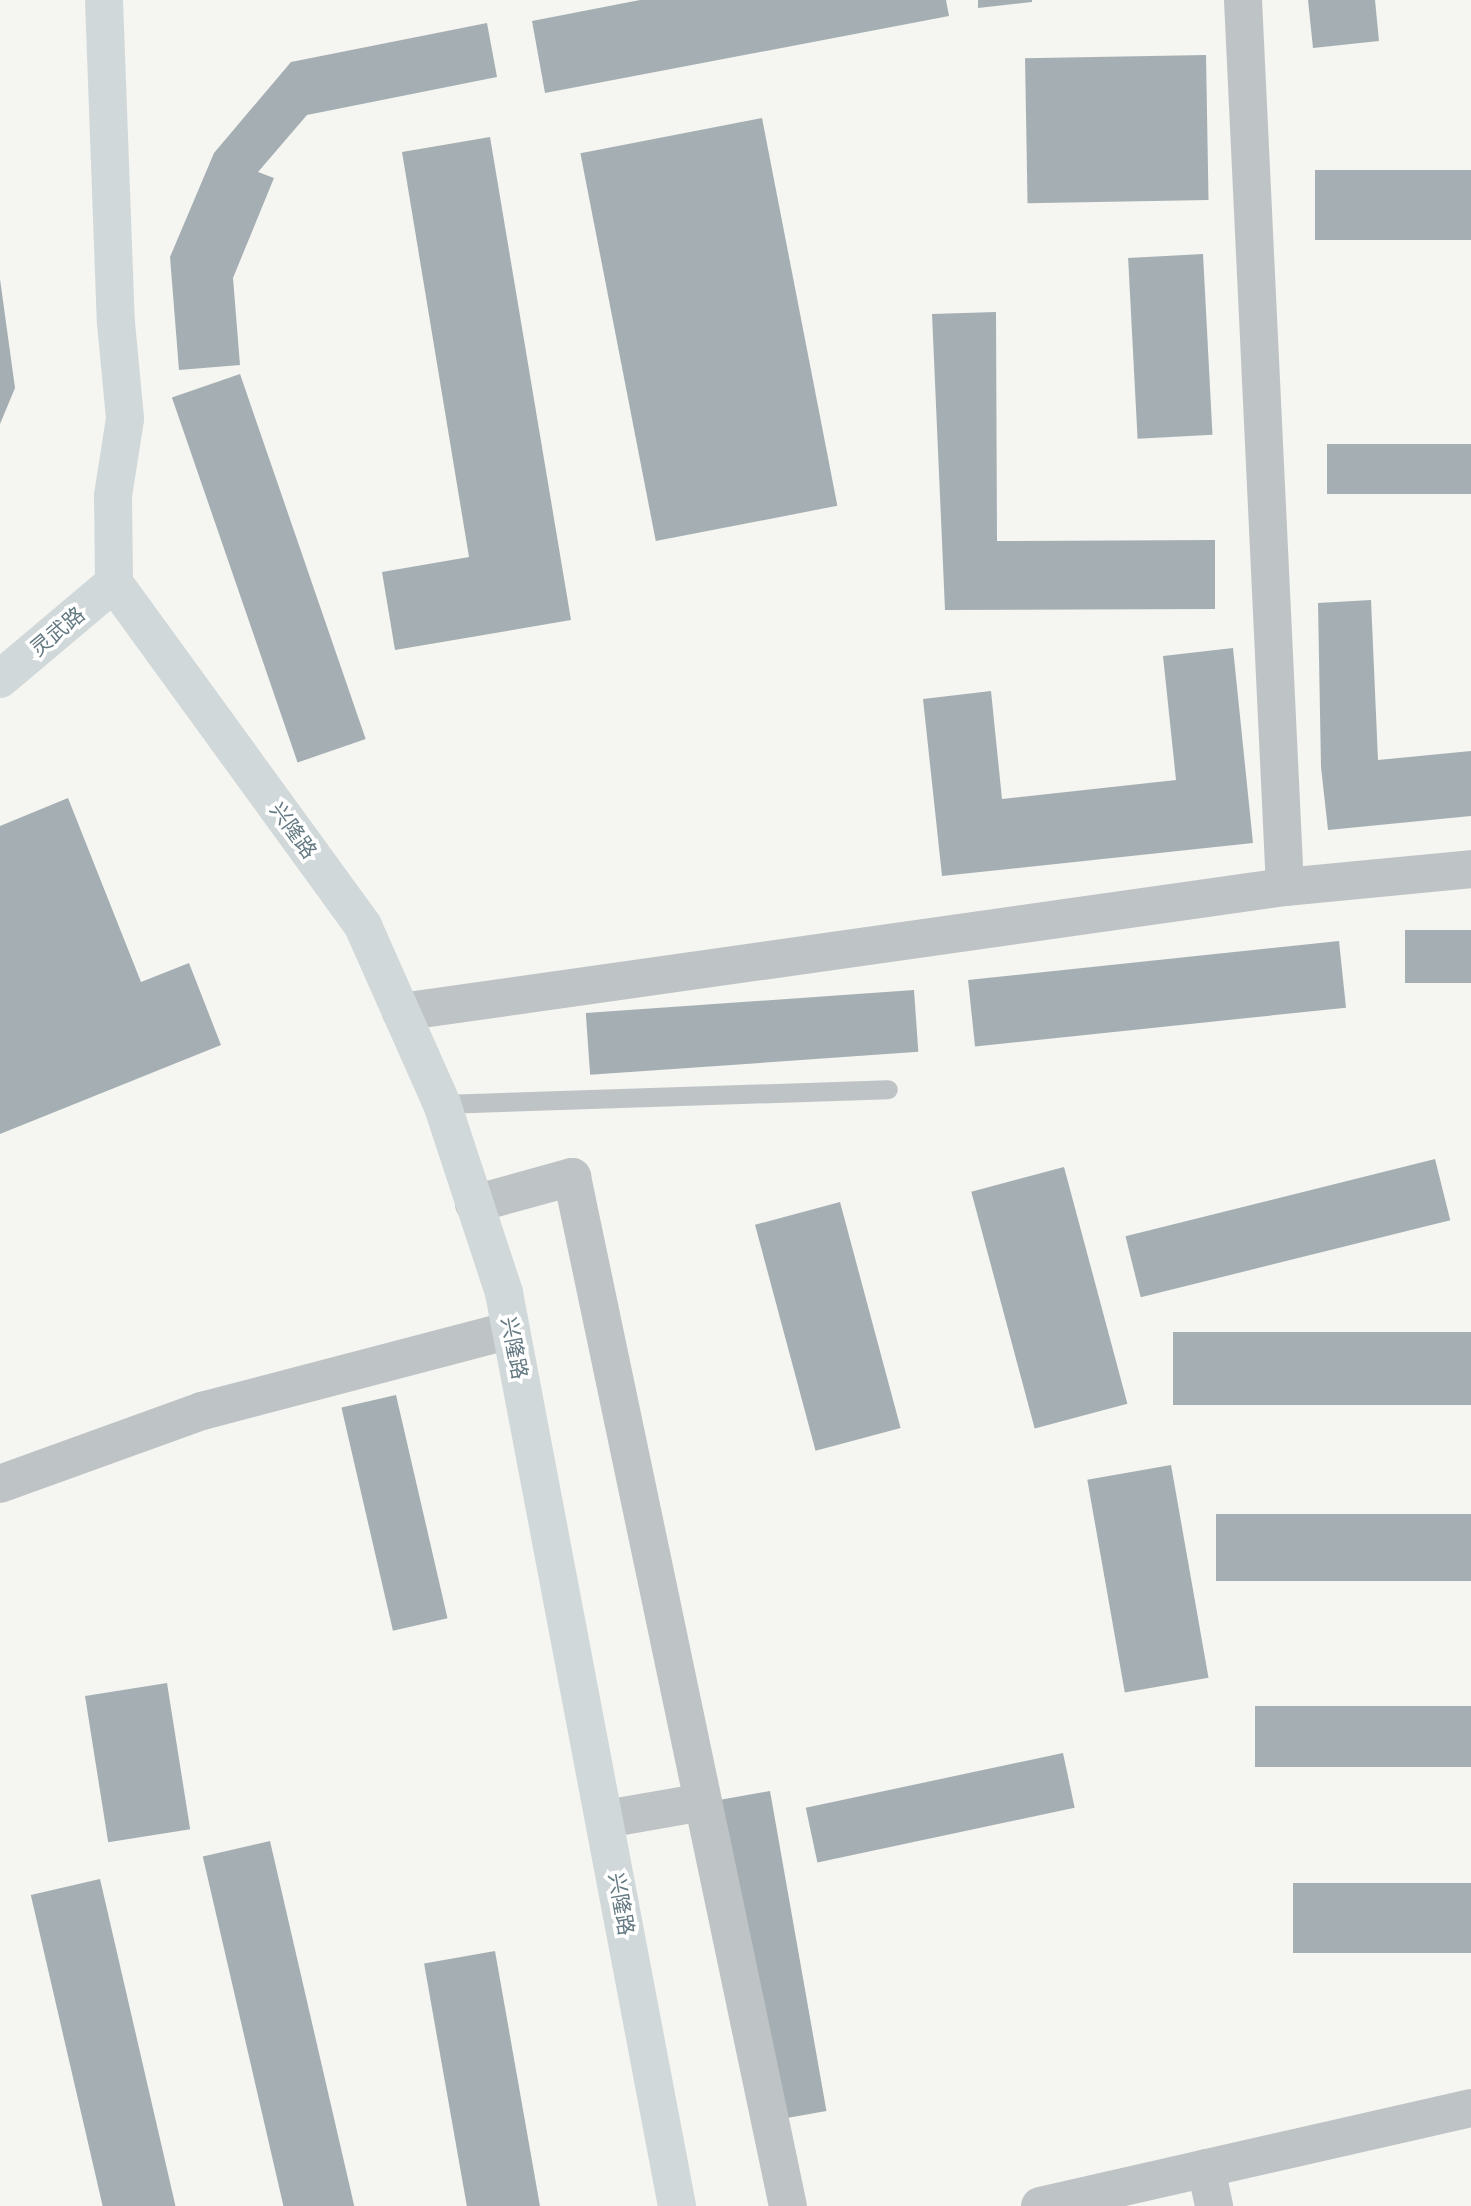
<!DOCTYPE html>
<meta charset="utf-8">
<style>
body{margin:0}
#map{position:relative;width:1471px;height:2206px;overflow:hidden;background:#f5f5f1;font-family:Lato,"Noto Sans SC",sans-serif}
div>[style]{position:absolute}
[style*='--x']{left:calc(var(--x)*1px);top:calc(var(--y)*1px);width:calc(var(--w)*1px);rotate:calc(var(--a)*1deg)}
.building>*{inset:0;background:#a5afb3;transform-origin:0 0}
.service>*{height:19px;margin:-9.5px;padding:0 9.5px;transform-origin:9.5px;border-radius:9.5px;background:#bec3c5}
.minor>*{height:38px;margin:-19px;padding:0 19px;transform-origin:19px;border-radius:19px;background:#bec3c5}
.tertiary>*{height:38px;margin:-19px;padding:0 19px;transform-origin:19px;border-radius:19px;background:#bec3c5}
.secondary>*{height:38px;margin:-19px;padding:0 19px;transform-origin:19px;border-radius:19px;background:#d1d8da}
span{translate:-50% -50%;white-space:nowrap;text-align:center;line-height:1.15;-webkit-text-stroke:7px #fff;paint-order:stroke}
.street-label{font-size:21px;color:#647982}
</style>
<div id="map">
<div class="building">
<div style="clip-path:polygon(640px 0,946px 0,949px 16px,545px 93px,532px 21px)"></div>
<div style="clip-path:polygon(978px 0,1032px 0,1032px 2px,978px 8px)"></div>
<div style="clip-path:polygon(1308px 0,1375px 0,1379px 41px,1313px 48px)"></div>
<div style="clip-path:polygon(487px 23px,497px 77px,307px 115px,258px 172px,274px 178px,233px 278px,240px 365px,179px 370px,170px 257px,214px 153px,291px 62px)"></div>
<div style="left:1206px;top:55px;width:145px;height:181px;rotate:89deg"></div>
<div style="left:762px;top:118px;width:395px;height:185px;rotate:79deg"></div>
<div style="clip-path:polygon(490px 137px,571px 620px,395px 650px,382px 572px,469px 557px,402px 152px)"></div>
<div style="left:1471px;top:170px;width:70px;height:156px;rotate:90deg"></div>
<div style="left:1203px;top:254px;width:181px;height:75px;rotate:87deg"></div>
<div style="clip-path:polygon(0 279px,15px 388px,0 424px)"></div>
<div style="clip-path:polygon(996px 312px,997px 541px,1215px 540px,1215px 609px,945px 610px,932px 314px)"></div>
<div style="left:240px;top:374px;width:386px;height:72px;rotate:71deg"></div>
<div style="left:1471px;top:444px;width:50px;height:144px;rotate:90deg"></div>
<div style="clip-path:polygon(1371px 600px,1378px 760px,1471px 751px,1471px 816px,1328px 830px,1321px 767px,1318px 603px)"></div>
<div style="clip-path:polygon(1233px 648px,1253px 843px,942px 876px,923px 699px,991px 691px,1002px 799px,1176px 780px,1163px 656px)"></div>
<div style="clip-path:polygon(68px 798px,141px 982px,189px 963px,221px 1045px,0 1134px,0 826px)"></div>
<div style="left:1471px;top:930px;width:53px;height:66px;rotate:90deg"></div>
<div style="left:1339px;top:941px;width:67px;height:373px;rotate:84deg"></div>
<div style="left:914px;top:990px;width:62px;height:329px;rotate:86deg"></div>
<div style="left:1435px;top:1159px;width:63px;height:319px;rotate:76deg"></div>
<div style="left:1064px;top:1167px;width:245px;height:96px;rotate:75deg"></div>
<div style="left:840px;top:1202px;width:234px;height:88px;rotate:75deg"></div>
<div style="left:1471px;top:1332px;width:73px;height:298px;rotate:90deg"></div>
<div style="left:396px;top:1395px;width:229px;height:56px;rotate:77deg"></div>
<div style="left:1171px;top:1465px;width:216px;height:85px;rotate:80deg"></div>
<div style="left:1471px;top:1514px;width:67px;height:255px;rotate:90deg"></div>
<div style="left:167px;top:1683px;width:148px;height:83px;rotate:81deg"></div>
<div style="left:1471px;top:1706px;width:61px;height:216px;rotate:90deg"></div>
<div style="left:1063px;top:1753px;width:56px;height:263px;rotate:78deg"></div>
<div style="left:770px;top:1791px;width:325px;height:53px;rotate:80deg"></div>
<div style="left:270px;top:1841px;width:375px;height:69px;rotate:77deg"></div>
<div style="left:100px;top:1879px;width:336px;height:71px;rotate:77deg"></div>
<div style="left:1471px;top:1883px;width:70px;height:178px;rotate:90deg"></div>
<div style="left:495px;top:1951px;width:259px;height:72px;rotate:80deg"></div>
</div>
<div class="service">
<div style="--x:442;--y:1104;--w:446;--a:-1.9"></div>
</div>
<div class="minor">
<div style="--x:1243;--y:0;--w:888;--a:87.29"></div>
<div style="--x:474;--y:1204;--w:102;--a:-15.4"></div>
<div style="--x:572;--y:1177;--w:1051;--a:78.15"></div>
<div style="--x:0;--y:1484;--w:215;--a:-19.9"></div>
<div style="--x:202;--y:1411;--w:319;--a:-14.7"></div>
<div style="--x:606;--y:1819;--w:98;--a:-9.9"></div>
<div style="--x:1206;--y:2168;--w:39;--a:78"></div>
<div style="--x:1040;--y:2206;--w:442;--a:-12.8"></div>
</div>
<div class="tertiary">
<div style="--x:401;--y:1012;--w:893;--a:-8.05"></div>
<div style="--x:1285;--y:887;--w:187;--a:-5.5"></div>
</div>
<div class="secondary">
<div style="--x:104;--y:0;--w:323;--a:87.9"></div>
<div style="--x:116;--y:323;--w:96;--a:84.6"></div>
<div style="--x:125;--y:419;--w:78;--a:98.9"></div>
<div style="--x:113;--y:496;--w:87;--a:89.3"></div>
<div style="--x:114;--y:583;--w:424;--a:54"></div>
<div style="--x:363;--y:926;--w:195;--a:66.1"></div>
<div style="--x:442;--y:1104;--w:199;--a:71.8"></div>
<div style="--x:504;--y:1293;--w:929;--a:79.27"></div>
<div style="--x:0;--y:679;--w:149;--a:-40.1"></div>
</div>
<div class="street-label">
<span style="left:57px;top:631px;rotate:-40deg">灵武路</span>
<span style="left:294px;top:830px;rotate:54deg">兴隆路</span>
<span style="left:515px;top:1348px;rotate:79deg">兴隆路</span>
<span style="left:622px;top:1904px;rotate:80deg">兴隆路</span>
</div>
</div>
